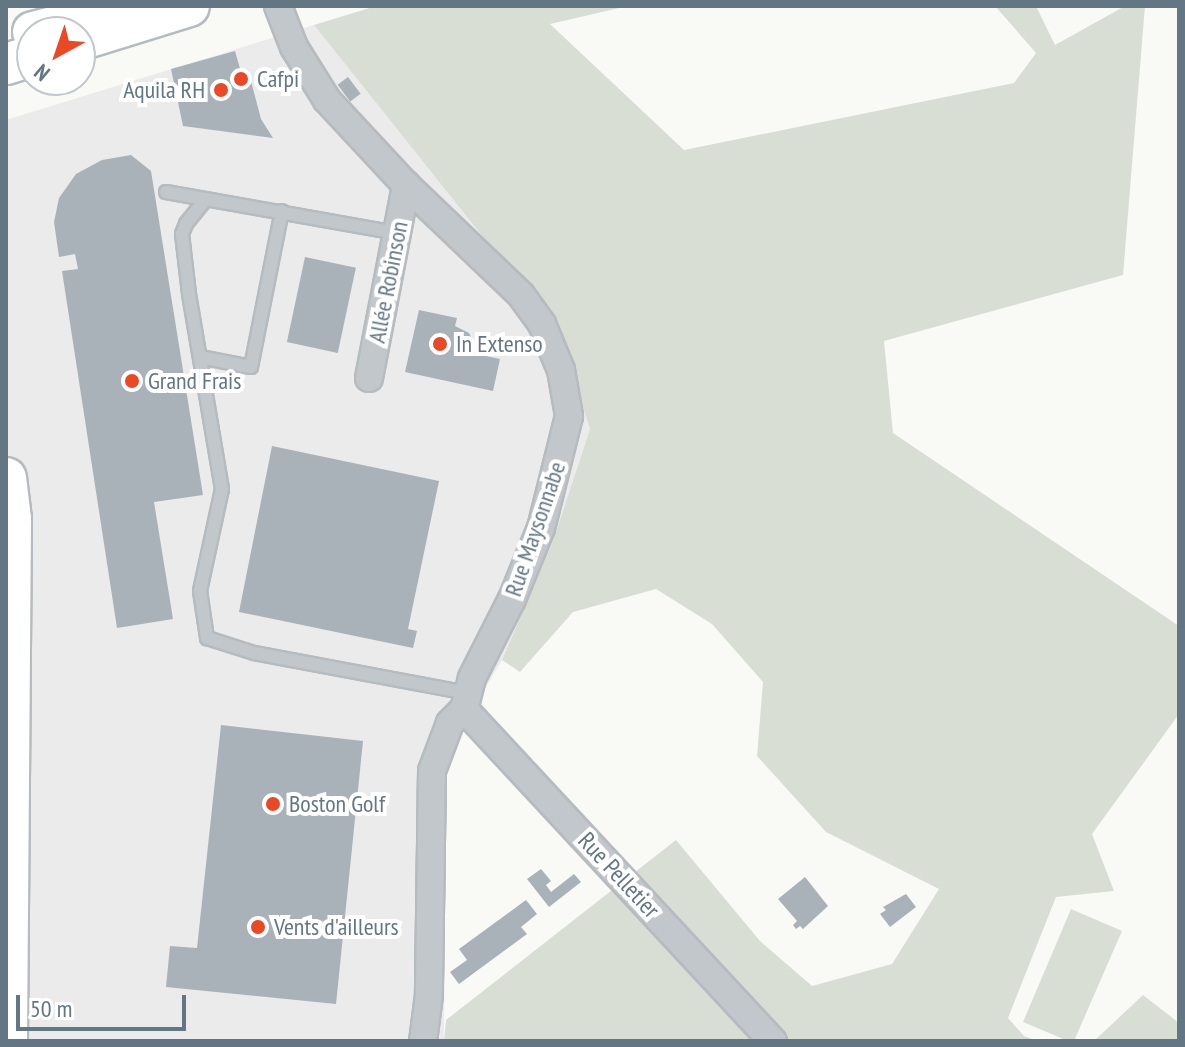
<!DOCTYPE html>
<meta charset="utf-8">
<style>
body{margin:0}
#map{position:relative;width:1185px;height:1047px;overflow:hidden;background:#f9f9f6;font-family:"PT Sans Narrow",sans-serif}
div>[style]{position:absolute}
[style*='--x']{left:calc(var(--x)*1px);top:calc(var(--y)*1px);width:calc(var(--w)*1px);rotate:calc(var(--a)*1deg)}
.built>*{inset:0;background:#eaebea}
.green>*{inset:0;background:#d9ded5}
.building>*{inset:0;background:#a9b2b9;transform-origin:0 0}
.roads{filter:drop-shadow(2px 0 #b5bbbf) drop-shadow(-2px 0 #b5bbbf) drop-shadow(0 2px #b5bbbf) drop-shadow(0 -2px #b5bbbf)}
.service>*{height:12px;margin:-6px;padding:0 6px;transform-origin:6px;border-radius:6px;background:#c2c7cb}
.minor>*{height:26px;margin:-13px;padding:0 13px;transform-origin:13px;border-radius:13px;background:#c2c7cb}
.primary>*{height:40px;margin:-20px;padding:0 20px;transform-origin:20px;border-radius:20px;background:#fff}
.dots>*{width:22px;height:22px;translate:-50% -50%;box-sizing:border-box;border:4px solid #fff;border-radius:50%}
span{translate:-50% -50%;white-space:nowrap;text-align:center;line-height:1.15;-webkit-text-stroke:8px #fff;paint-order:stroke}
.poi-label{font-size:24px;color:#637683}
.left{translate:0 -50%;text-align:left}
.right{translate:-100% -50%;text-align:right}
.street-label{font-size:24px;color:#637683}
.frame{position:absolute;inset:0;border:8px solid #637683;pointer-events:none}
.north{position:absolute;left:16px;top:16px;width:80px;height:80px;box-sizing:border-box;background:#fff;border:2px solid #c1c8cd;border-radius:50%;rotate:220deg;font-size:22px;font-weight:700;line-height:32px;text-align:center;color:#637683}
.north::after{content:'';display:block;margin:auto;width:28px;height:36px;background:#eb4825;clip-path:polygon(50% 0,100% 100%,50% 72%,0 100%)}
.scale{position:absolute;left:16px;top:995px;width:170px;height:36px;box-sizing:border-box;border:4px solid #637683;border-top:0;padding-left:10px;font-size:24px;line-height:28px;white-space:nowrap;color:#637683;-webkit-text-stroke:6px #fff;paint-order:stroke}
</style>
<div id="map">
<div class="built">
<div style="clip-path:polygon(314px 25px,558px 331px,590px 429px,553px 541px,502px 660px,446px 755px,444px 1041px,6px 1041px,6px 120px)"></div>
</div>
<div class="green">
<div style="clip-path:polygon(376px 6px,628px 6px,550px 24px,684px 150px,1014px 83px,1036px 53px,995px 6px,1036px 6px,1055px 45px,1125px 6px,1145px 6px,1123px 275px,884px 341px,893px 433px,1179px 626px,1179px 714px,1092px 834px,1114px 891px,1056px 897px,1008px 1018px,1024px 1036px,1037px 1041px,444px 1041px,446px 1020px,676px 840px,760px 941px,812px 986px,892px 964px,939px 889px,826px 832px,757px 756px,763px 682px,712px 624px,656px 589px,573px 612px,520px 672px,502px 660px,553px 541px,590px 429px,558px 331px,314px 25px)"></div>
<div style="clip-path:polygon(1071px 909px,1122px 931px,1074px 1041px,1068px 1041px,1023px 1022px)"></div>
<div style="clip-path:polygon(1143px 995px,1179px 1023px,1179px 1041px,1094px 1041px)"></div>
</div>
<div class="building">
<div style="clip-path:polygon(235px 51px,241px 72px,248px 70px,261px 119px,273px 138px,183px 126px,171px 69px)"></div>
<div style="left:348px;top:77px;width:21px;height:13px;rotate:53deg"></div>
<div style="clip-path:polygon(131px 155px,151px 171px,203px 495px,154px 502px,173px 619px,117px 628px,62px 271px,78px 269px,75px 254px,59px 257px,54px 222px,59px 198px,76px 174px,102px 160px)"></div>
<div style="left:305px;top:257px;width:52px;height:87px;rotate:12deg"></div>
<div style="clip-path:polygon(419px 310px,457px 318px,455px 326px,469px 333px,473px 341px,472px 353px,500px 359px,493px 391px,405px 372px)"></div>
<div style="clip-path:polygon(272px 446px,439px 481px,408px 629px,417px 631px,413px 648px,239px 612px)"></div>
<div style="clip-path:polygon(221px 725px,363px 741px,336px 1004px,166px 987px,170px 946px,197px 948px)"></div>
<div style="clip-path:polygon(541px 869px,551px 881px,546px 885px,551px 892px,574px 874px,581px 882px,549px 907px,527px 879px)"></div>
<div style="clip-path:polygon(805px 877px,828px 906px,803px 929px,800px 926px,796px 929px,793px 925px,797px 921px,778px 899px)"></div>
<div style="clip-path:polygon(906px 894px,916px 907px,890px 927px,880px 914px,886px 910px,883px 907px)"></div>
<div style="clip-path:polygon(526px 900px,537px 914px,521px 927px,527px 934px,459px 984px,450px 972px,467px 960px,459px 949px)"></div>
</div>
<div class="roads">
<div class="service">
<div style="--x:166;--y:192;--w:235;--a:10.1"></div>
<div style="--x:206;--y:199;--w:32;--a:129"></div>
<div style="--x:186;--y:224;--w:11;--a:112"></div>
<div style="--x:182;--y:234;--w:60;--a:83.3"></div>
<div style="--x:189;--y:294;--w:198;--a:80.4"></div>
<div style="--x:222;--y:489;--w:104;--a:102.2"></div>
<div style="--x:200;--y:591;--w:48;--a:81.5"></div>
<div style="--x:207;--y:638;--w:49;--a:17.7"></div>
<div style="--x:254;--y:653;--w:218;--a:10.6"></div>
<div style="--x:200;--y:357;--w:52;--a:11.1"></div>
<div style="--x:251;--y:367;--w:159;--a:-78.8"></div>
</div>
<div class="minor">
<div style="--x:278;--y:6;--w:44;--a:68.7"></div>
<div style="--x:294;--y:47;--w:62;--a:58.1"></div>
<div style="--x:327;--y:100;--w:116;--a:47.1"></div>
<div style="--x:406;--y:185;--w:159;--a:43.7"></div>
<div style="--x:521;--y:295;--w:36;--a:54"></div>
<div style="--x:542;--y:324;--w:50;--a:67.6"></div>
<div style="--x:561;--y:370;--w:47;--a:80.1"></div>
<div style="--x:569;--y:416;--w:115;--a:104"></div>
<div style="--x:541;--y:528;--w:77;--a:112.2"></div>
<div style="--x:512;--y:599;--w:89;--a:116.9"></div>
<div style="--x:472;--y:678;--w:32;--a:104"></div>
<div style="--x:464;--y:709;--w:20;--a:135"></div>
<div style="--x:450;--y:723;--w:51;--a:110.6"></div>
<div style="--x:432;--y:771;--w:224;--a:90.8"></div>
<div style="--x:429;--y:995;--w:46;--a:97.4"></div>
<div style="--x:369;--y:378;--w:197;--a:-79.1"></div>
<div style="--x:464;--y:709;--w:454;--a:47.1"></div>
</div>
<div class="primary">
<div style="--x:33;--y:32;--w:76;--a:-14.4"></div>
<div style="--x:80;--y:40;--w:114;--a:-17.3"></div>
<div style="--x:6;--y:64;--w:27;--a:-17"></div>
<div style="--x:6;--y:478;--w:41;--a:83"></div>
<div style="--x:11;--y:519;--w:522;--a:90.44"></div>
</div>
</div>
<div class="dots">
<div style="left:241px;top:79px;background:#eb4825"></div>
<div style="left:221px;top:90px;background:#eb4825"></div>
<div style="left:440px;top:344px;background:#eb4825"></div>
<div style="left:132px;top:381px;background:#eb4825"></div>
<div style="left:273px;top:804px;background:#eb4825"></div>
<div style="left:258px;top:927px;background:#eb4825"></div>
</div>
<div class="poi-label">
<span class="left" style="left:257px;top:79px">Cafpi</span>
<span class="right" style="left:205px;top:90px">Aquila RH</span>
<span class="left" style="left:456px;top:344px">In Extenso</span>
<span class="left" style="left:148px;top:381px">Grand Frais</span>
<span class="left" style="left:289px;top:804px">Boston Golf</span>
<span class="left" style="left:274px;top:927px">Vents d'ailleurs</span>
</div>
<div class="street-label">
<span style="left:388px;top:282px;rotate:-79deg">Allée Robinson</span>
<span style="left:535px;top:529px;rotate:-71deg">Rue Maysonnabe</span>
<span style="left:619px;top:875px;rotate:47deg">Rue Pelletier</span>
</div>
<div class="frame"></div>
<div class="north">N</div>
<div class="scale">50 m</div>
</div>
